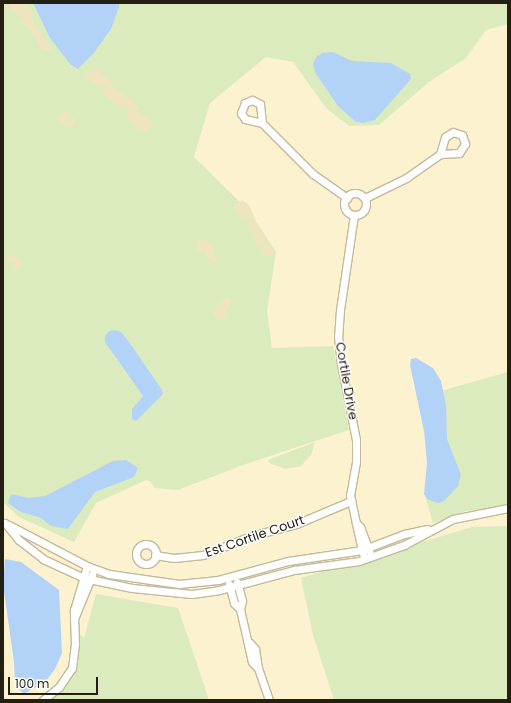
<!DOCTYPE html>
<style>
body{margin:0}
#map{position:relative;width:511px;height:703px;overflow:hidden;background:#fcf2d0;font-family:Poppins,sans-serif}
div>[style]{position:absolute}
[style*='--x']{left:calc(var(--x)*1px);top:calc(var(--y)*1px);width:calc(var(--w)*1px);rotate:calc(var(--a)*1deg)}
.green>*{inset:0;background:#dbebbe}
.sand>*{inset:0;background:#eee4bf}
.water>*{inset:0;background:#b3d2f7}
.roads{filter:drop-shadow(1px 0 #c4ba9a) drop-shadow(-1px 0 #c4ba9a) drop-shadow(0 1px #c4ba9a) drop-shadow(0 -1px #c4ba9a)}
.minor>*{height:7px;margin:-3.5px;padding:0 3.5px;transform-origin:3.5px;border-radius:3.5px;background:#fff}
.minor>.ring{margin:-3.5px;padding:0;box-sizing:content-box;background:none;border:7px solid #fff;border-radius:50%}
span{translate:-50% -50%;white-space:nowrap;text-align:center;line-height:1.15;-webkit-text-stroke:3px #fff;paint-order:stroke}
.street-label{font-size:13px;color:#231f12}
.frame{position:absolute;inset:0;border:4px solid #231f12;pointer-events:none}
.scale{position:absolute;left:8px;top:677px;width:90px;height:18px;box-sizing:border-box;border:2px solid #231f12;border-top:0;padding-left:5px;font-size:12px;line-height:14px;white-space:nowrap;color:#231f12;-webkit-text-stroke:3px #fff;paint-order:stroke}
</style>
<div id="map">
<div class="green">
<div style="clip-path:polygon(3px 3px,508px 3px,508px 24px,486px 30px,466px 58px,429px 82px,379px 125px,349px 126px,326px 108px,293px 62px,266px 57px,210px 103px,194px 157px,250px 212px,276px 252px,267px 311px,272px 348px,333px 346px,349px 430px,243px 465px,178px 490px,155px 488px,150px 481px,146px 480px,96px 503px,74px 542px,19px 517px,3px 502px)"></div>
<div style="clip-path:polygon(508px 372px,508px 508px,466px 511px,433px 523px,425px 495px,429px 457px,419px 397px)"></div>
<div style="clip-path:polygon(315px 442px,311px 455px,301px 466px,286px 469px,269px 463px,268px 460px)"></div>
<div style="clip-path:polygon(508px 526px,508px 700px,334px 700px,313px 635px,301px 578px,472px 527px)"></div>
<div style="clip-path:polygon(96px 594px,178px 608px,209px 700px,36px 700px,62px 679px,70px 666px,71px 625px,84px 638px)"></div>
</div>
<div class="sand">
<div style="clip-path:polygon(3px 3px,21px 3px,30px 7px,33px 22px,52px 49px,48px 51px,40px 48px,29px 28px,19px 23px,20px 19px,27px 20px,17px 15px,19px 10px,11px 12px,9px 4px,4px 9px)"></div>
<div style="clip-path:polygon(90px 69px,98px 70px,101px 76px,107px 74px,112px 85px,140px 108px,137px 112px,140px 112px,140px 116px,146px 115px,152px 125px,149px 130px,138px 132px,126px 114px,129px 105px,123px 108px,115px 104px,103px 92px,105px 83px,98px 86px,85px 78px)"></div>
<div style="clip-path:polygon(66px 111px,71px 115px,65px 117px,69px 121px,74px 117px,76px 122px,71px 127px,56px 120px,57px 115px)"></div>
<div style="clip-path:polygon(242px 200px,250px 206px,257px 225px,273px 249px,273px 257px,262px 254px,264px 244px,258px 247px,254px 235px,256px 231px,250px 231px,247px 227px,249px 218px,244px 221px,234px 209px,235px 204px)"></div>
<div style="clip-path:polygon(200px 239px,204px 239px,212px 245px,216px 262px,212px 262px,209px 257px,207px 258px,205px 251px,201px 253px,197px 250px,196px 244px)"></div>
<div style="clip-path:polygon(11px 252px,19px 258px,21px 265px,18px 271px,15px 270px,14px 261px,8px 262px,8px 255px)"></div>
<div style="clip-path:polygon(223px 297px,229px 298px,232px 301px,228px 308px,223px 307px,228px 311px,224px 314px,226px 318px,220px 320px,212px 314px)"></div>
</div>
<div class="water">
<div style="clip-path:polygon(33px 3px,119px 3px,119px 7px,111px 29px,93px 54px,78px 69px,70px 64px,50px 38px)"></div>
<div style="clip-path:polygon(333px 52px,352px 61px,391px 63px,410px 74px,411px 79px,375px 120px,364px 123px,356px 122px,338px 106px,316px 74px,313px 64px,316px 57px,322px 53px)"></div>
<div style="clip-path:polygon(114px 330px,121px 332px,127px 339px,162px 390px,163px 394px,136px 421px,132px 419px,132px 409px,143px 396px,105px 342px,105px 337px,108px 332px)"></div>
<div style="clip-path:polygon(416px 358px,433px 368px,441px 381px,446px 405px,447px 439px,461px 475px,458px 486px,444px 501px,438px 503px,427px 499px,424px 494px,427px 463px,424px 431px,410px 365px,411px 359px)"></div>
<div style="clip-path:polygon(126px 460px,138px 468px,134px 477px,95px 492px,68px 529px,51px 526px,41px 518px,21px 512px,8px 503px,11px 494px,28px 498px,45px 496px,113px 461px)"></div>
<div style="clip-path:polygon(5px 559px,21px 562px,59px 590px,62px 653px,55px 669px,46px 681px,24px 694px,15px 685px,14px 662px,3px 584px)"></div>
</div>
<div class="roads">
<div class="minor">
<div style="--x:262;--y:123;--w:19;--a:-96"></div>
<div style="--x:260;--y:104;--w:9;--a:-153"></div>
<div style="--x:252;--y:100;--w:8;--a:157"></div>
<div style="--x:245;--y:103;--w:11;--a:112"></div>
<div style="--x:241;--y:113;--w:7;--a:56"></div>
<div style="--x:245;--y:119;--w:17;--a:13"></div>
<div style="--x:262;--y:123;--w:72;--a:45"></div>
<div style="--x:313;--y:174;--w:42;--a:35.2"></div>
<div class="ring" style="left:344px;top:193px;width:15px;height:15px"></div>
<div style="--x:365;--y:198;--w:46;--a:-26"></div>
<div style="--x:406;--y:178;--w:42;--a:-35.2"></div>
<div style="--x:440;--y:154;--w:19;--a:-3"></div>
<div style="--x:459;--y:153;--w:11;--a:-56"></div>
<div style="--x:465;--y:144;--w:9;--a:-108"></div>
<div style="--x:462;--y:135;--w:9;--a:-162"></div>
<div style="--x:453;--y:132;--w:9;--a:148"></div>
<div style="--x:445;--y:137;--w:18;--a:106"></div>
<div style="--x:354;--y:215;--w:96;--a:98.4"></div>
<div style="--x:340;--y:310;--w:26;--a:94"></div>
<div style="--x:338;--y:336;--w:28;--a:84"></div>
<div style="--x:341;--y:364;--w:77;--a:78.8"></div>
<div style="--x:356;--y:440;--w:22;--a:90"></div>
<div style="--x:356;--y:462;--w:34;--a:100"></div>
<div style="--x:350;--y:495;--w:29;--a:78"></div>
<div style="--x:5;--y:523;--w:22;--a:51"></div>
<div style="--x:19;--y:540;--w:31;--a:38"></div>
<div style="--x:43;--y:559;--w:45;--a:24.9"></div>
<div style="--x:84;--y:578;--w:49;--a:11.8"></div>
<div style="--x:132;--y:588;--w:60;--a:5.7"></div>
<div style="--x:192;--y:594;--w:27;--a:-8"></div>
<div style="--x:219;--y:590;--w:78;--a:-14.9"></div>
<div style="--x:294;--y:570;--w:66;--a:-7.9"></div>
<div style="--x:359;--y:561;--w:48;--a:-19.6"></div>
<div style="--x:404;--y:545;--w:55;--a:-28"></div>
<div style="--x:453;--y:519;--w:56;--a:-11.3"></div>
<div style="--x:9;--y:525;--w:88;--a:27.7"></div>
<div style="--x:87;--y:566;--w:23;--a:20"></div>
<div style="--x:109;--y:574;--w:71;--a:8.1"></div>
<div style="--x:179;--y:584;--w:39;--a:-6"></div>
<div style="--x:218;--y:580;--w:73;--a:-15.2"></div>
<div style="--x:288;--y:561;--w:75;--a:-8.5"></div>
<div style="--x:362;--y:550;--w:45;--a:-20.9"></div>
<div style="--x:404;--y:534;--w:24;--a:-12"></div>
<div class="ring" style="left:136px;top:544px;width:13px;height:13px"></div>
<div style="--x:363;--y:554;--w:32;--a:-103"></div>
<div style="--x:356;--y:523;--w:6;--a:45"></div>
<div style="--x:360;--y:527;--w:26;--a:69"></div>
<div style="--x:155;--y:555;--w:19;--a:9"></div>
<div style="--x:174;--y:558;--w:29;--a:-6"></div>
<div style="--x:203;--y:555;--w:52;--a:-21.6"></div>
<div style="--x:251;--y:536;--w:47;--a:-14.9"></div>
<div style="--x:296;--y:524;--w:60;--a:-22.7"></div>
<div style="--x:237;--y:582;--w:20;--a:75"></div>
<div style="--x:242;--y:601;--w:8;--a:104"></div>
<div style="--x:229;--y:584;--w:20;--a:75"></div>
<div style="--x:234;--y:603;--w:8;--a:45"></div>
<div style="--x:240;--y:609;--w:54;--a:77.2"></div>
<div style="--x:252;--y:662;--w:8;--a:45"></div>
<div style="--x:258;--y:668;--w:34;--a:71"></div>
<div style="--x:74;--y:619;--w:48;--a:-67.8"></div>
<div style="--x:250;--y:643;--w:8;--a:50"></div>
<div style="--x:255;--y:649;--w:19;--a:81"></div>
<div style="--x:43;--y:700;--w:21;--a:-39"></div>
<div style="--x:59;--y:687;--w:23;--a:-56"></div>
<div style="--x:72;--y:668;--w:24;--a:-83"></div>
<div style="--x:75;--y:644;--w:34;--a:-92"></div>
<div style="--x:74;--y:610;--w:46;--a:-73.5"></div>
</div>
</div>
<div class="street-label">
<span style="left:346px;top:381px;rotate:80deg">Cortile Drive</span>
<span style="left:255px;top:537px;rotate:-19deg">Est Cortile Court</span>
</div>
<div class="frame"></div>
<div class="scale">100 m</div>
</div>
